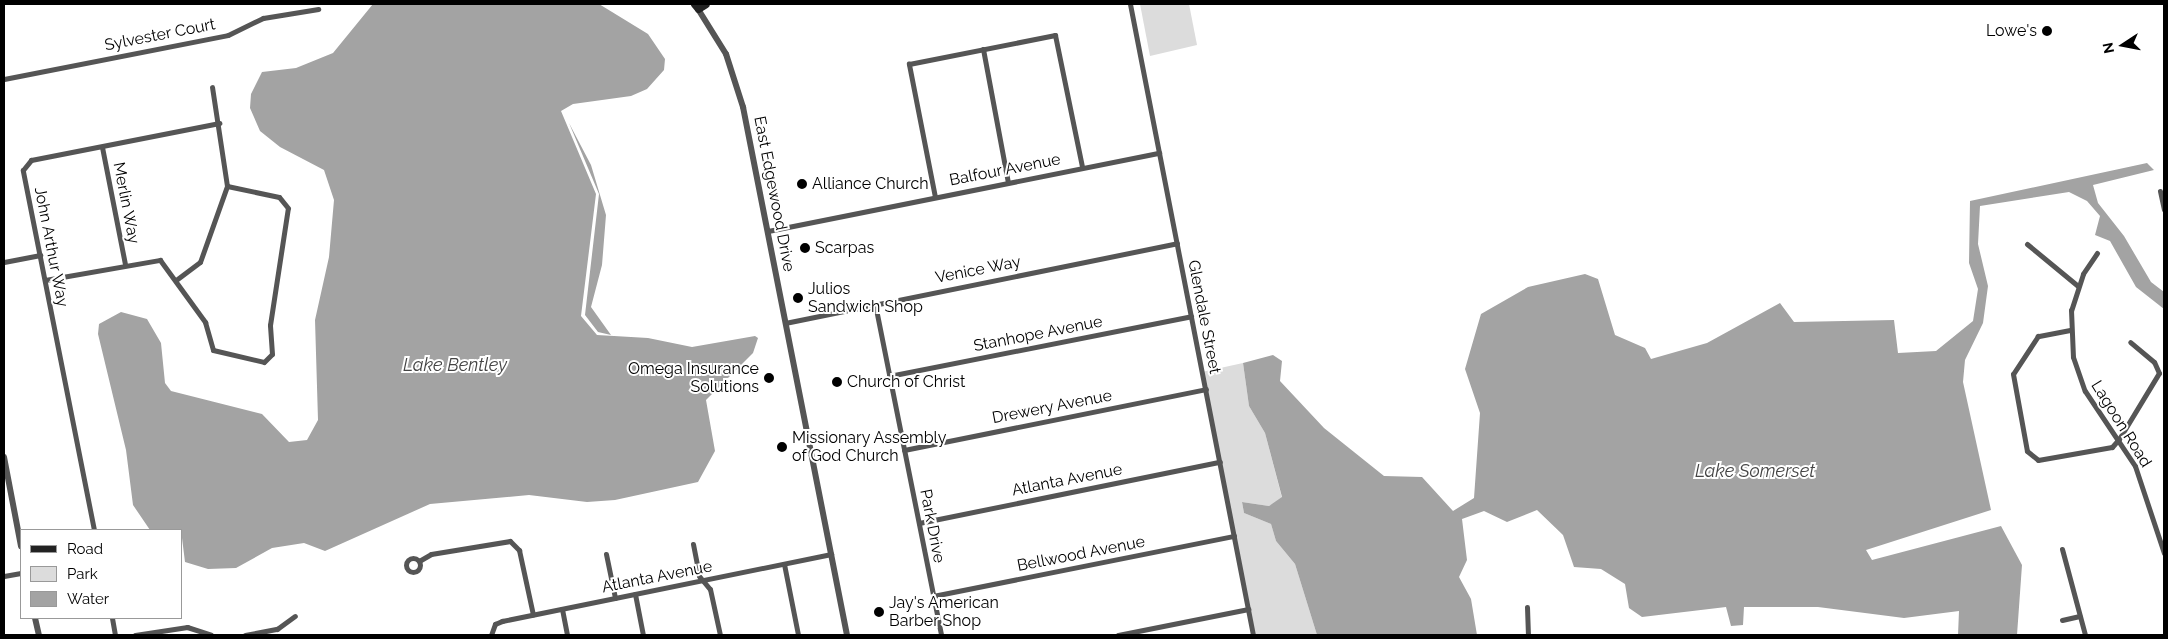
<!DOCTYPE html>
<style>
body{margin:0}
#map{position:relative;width:2168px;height:639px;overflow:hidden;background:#fff;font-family:Raleway,sans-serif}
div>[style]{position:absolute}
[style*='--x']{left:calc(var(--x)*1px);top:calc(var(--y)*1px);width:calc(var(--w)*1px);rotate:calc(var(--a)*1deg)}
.green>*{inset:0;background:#dcdcdc}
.water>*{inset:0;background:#a3a3a3}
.minor>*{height:5px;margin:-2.5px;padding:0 2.5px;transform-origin:2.5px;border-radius:2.5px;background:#555}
.minor>.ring{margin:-2.5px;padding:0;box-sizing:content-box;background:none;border:5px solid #555;border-radius:50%}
.tertiary>*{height:6px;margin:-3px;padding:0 3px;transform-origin:3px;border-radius:3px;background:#555}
.secondary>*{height:7px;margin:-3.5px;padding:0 3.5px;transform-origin:3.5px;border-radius:3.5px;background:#222}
.dots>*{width:14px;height:14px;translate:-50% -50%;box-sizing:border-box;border:2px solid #fff;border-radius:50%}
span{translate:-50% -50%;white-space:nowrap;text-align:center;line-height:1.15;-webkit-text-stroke:4px #fff;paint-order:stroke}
.poi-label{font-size:16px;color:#000}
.right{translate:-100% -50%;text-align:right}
.left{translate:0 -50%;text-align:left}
.street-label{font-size:16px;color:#000}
.water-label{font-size:18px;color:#444;font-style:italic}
.frame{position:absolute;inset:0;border:5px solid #000;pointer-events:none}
.legend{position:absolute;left:20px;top:529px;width:162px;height:90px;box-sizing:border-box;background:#fff;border:1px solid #999;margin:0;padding:6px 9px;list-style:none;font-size:15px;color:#000}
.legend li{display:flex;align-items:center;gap:10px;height:25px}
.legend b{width:25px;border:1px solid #999}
.north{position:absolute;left:2098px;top:20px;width:50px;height:50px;-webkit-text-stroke:4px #fff;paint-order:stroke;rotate:259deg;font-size:14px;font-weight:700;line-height:20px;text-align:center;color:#000}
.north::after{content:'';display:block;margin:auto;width:18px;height:22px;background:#000;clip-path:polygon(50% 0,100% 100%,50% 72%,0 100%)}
</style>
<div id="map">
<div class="green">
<div style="clip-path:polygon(1140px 4px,1189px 4px,1197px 45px,1150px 56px)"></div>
<div style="clip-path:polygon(1243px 363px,1249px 406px,1265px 433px,1282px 498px,1269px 506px,1242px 502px,1244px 513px,1271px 524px,1276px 541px,1295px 564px,1317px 635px,1253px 635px,1202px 372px)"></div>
</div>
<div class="water">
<div style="clip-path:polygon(373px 4px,599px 4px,648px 34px,665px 59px,664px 70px,647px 89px,631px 96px,573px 104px,561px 111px,596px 194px,581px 316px,597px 335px,648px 338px,692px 347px,755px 336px,758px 338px,753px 353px,706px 400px,715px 451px,698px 482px,615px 500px,587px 502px,529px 495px,430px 504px,325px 551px,304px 543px,272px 548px,236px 568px,208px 569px,185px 562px,181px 530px,150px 530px,133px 505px,126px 450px,98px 334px,99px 324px,121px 312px,147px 319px,161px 343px,165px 383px,171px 391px,262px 414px,289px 442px,307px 440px,318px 420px,315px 320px,329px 257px,334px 200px,324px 170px,280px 147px,260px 131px,250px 108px,251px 94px,262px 72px,296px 68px,333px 53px)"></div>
<div style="clip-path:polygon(569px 123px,591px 165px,606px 215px,602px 265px,591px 307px,611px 335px,598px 332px,585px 315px,599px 194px)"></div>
<div style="clip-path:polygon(2147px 163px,2154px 170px,2093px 185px,2098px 203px,2124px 236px,2151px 282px,2164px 292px,2164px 309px,2136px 287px,2110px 241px,2095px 235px,2100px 216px,2087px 201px,2069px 192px,1980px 206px,1978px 244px,1988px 286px,1983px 323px,1965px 360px,1963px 382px,1991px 510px,1866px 550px,1872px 560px,2001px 526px,2022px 565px,2017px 635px,1958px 635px,1959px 611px,1904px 618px,1818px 607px,1744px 607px,1743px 625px,1731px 626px,1726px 607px,1642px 617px,1629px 608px,1625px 584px,1601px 569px,1574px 567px,1563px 535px,1537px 510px,1507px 522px,1484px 511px,1462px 519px,1467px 560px,1459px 577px,1471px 599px,1477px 635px,1317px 635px,1295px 564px,1276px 541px,1271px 524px,1244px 513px,1242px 502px,1269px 506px,1282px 497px,1265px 433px,1249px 406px,1243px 363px,1273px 355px,1282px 361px,1280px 381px,1324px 428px,1384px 476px,1422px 477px,1453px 511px,1474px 498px,1480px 413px,1465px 369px,1481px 314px,1528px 287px,1585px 274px,1598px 279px,1615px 335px,1645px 348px,1651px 359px,1707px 343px,1780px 303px,1794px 322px,1894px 320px,1898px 353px,1936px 351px,1973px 321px,1978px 289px,1969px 263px,1970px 201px)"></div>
</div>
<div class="minor">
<div style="--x:1130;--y:4;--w:643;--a:78.97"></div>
<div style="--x:983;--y:49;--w:135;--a:79.4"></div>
<div style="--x:4;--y:79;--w:228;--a:-11.1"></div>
<div style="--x:228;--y:35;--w:39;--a:-26"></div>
<div style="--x:263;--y:18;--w:56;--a:-9.3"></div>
<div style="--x:102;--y:147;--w:119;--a:78.9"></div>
<div style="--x:2160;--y:191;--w:19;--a:78"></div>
<div style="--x:935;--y:197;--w:136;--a:-101.1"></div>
<div style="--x:909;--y:64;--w:149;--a:-11.2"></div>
<div style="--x:1055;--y:35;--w:135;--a:78.4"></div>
<div style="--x:768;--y:231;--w:399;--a:-11.3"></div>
<div style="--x:2027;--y:244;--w:66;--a:39.5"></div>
<div style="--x:2097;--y:253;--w:25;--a:124"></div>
<div style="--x:2083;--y:274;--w:38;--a:108"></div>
<div style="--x:2071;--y:310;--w:47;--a:87.6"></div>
<div style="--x:2073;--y:357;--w:36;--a:71"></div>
<div style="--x:2085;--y:391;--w:90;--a:56.3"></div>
<div style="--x:2135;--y:466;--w:92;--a:71.6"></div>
<div style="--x:4;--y:262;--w:37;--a:-11"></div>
<div style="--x:45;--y:280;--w:117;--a:-9.9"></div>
<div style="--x:160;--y:260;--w:77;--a:54"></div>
<div style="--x:205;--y:322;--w:29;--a:74"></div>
<div style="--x:213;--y:350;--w:52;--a:13.2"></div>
<div style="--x:264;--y:362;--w:11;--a:-45"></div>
<div style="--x:272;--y:354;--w:29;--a:-94"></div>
<div style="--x:270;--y:325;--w:118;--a:-81.3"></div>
<div style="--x:288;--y:208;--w:14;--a:-129"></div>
<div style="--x:279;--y:197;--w:53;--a:-168.1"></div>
<div style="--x:176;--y:280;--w:30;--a:-37"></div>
<div style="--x:200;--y:262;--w:81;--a:-70.4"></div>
<div style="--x:227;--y:186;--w:100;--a:-98.6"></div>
<div style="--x:875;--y:304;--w:338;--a:78.7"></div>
<div style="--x:785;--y:323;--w:400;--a:-11.5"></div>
<div style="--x:2070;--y:330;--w:33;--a:169"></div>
<div style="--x:2038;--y:336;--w:45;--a:123.3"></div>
<div style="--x:2013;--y:374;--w:78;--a:79.7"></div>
<div style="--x:2027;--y:451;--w:14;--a:39"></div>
<div style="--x:2038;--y:460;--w:75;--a:-10"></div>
<div style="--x:2112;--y:447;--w:11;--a:-49"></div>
<div style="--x:2119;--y:439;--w:77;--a:-58.8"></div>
<div style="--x:2159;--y:373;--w:12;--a:-114"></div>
<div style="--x:2154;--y:362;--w:31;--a:-140"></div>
<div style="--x:889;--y:376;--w:308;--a:-11.2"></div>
<div style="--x:904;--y:450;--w:308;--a:-11.4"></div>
<div style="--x:919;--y:523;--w:307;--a:-11.5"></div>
<div style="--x:94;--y:530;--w:367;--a:-101.2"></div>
<div style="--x:23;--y:170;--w:13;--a:-51"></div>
<div style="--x:31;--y:160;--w:192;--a:-11.1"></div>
<div style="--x:693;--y:544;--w:33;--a:79"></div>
<div style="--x:699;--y:576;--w:17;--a:50"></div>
<div style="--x:710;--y:589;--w:47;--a:77.7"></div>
<div style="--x:2062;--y:549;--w:89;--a:75"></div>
<div style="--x:606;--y:554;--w:45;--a:78.4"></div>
<div class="ring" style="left:406px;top:558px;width:9px;height:9px"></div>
<div style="--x:419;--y:561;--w:14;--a:-30"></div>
<div style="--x:431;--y:554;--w:80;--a:-9.3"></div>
<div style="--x:510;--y:541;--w:13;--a:45"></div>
<div style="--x:519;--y:550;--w:66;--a:77.8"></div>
<div style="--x:784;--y:564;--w:72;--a:78.8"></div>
<div style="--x:4;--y:576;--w:17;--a:-10"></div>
<div style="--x:635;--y:594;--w:42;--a:79"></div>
<div style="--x:933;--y:596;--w:307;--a:-11.3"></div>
<div style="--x:1527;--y:607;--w:28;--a:88"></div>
<div style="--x:562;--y:609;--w:26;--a:79"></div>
<div style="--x:112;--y:618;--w:17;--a:80"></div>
<div style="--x:2062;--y:620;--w:18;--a:-13"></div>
<div style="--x:135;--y:635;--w:53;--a:-8.7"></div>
<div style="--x:187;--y:627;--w:25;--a:18"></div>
<div style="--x:245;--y:635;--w:33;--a:-11"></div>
<div style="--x:277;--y:629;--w:22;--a:-36"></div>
<div style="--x:491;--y:635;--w:12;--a:-70"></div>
<div style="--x:495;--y:624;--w:8;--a:-23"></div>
<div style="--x:502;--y:621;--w:336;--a:-11.5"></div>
<div style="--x:1118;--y:635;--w:133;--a:-11.3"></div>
</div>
<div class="tertiary">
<div style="--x:698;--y:9;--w:53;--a:58.1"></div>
<div style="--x:726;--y:54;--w:56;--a:72.2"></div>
<div style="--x:743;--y:107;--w:538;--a:78.86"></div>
<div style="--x:4;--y:457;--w:91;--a:79.2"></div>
<div style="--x:35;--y:618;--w:17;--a:77"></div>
</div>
<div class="secondary">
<div style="--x:694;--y:4;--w:6;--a:51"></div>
<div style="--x:698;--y:9;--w:9;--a:-32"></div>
</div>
<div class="dots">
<div style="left:2047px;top:31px;background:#000"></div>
<div style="left:802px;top:184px;background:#000"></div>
<div style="left:805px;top:248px;background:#000"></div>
<div style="left:798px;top:298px;background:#000"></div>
<div style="left:769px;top:378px;background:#000"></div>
<div style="left:837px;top:382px;background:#000"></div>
<div style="left:782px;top:447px;background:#000"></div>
<div style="left:879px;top:612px;background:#000"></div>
</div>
<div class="poi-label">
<span class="right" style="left:2037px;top:31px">Lowe's</span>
<span class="left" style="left:812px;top:184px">Alliance Church</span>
<span class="left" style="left:815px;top:248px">Scarpas</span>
<span class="left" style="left:808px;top:298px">Julios<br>Sandwich Shop</span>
<span class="right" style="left:759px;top:378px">Omega Insurance<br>Solutions</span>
<span class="left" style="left:847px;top:382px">Church of Christ</span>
<span class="left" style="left:792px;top:447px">Missionary Assembly<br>of God Church</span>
<span class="left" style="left:889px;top:612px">Jay's American<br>Barber Shop</span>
</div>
<div class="street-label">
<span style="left:160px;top:35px;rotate:-11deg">Sylvester Court</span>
<span style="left:1005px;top:170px;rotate:-11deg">Balfour Avenue</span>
<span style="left:774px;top:194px;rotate:79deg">East Edgewood Drive</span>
<span style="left:126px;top:203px;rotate:79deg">Merlin Way</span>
<span style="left:51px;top:247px;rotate:79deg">John Arthur Way</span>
<span style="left:978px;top:270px;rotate:-11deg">Venice Way</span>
<span style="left:1204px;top:317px;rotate:79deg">Glendale Street</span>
<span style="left:1038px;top:334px;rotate:-11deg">Stanhope Avenue</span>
<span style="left:1052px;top:407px;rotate:-11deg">Drewery Avenue</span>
<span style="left:2121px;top:424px;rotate:58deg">Lagoon Road</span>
<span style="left:1067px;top:480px;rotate:-11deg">Atlanta Avenue</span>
<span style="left:932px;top:526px;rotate:79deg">Park Drive</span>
<span style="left:1081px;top:554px;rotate:-11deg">Bellwood Avenue</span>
<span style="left:657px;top:577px;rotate:-11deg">Atlanta Avenue</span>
</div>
<div class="water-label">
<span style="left:455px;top:365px">Lake Bentley</span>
<span style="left:1755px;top:471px">Lake Somerset</span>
</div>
<div class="frame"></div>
<ul class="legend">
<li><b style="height:6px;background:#222"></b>Road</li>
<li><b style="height:14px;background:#dcdcdc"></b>Park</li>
<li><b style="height:14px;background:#a3a3a3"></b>Water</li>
</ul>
<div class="north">N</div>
</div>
